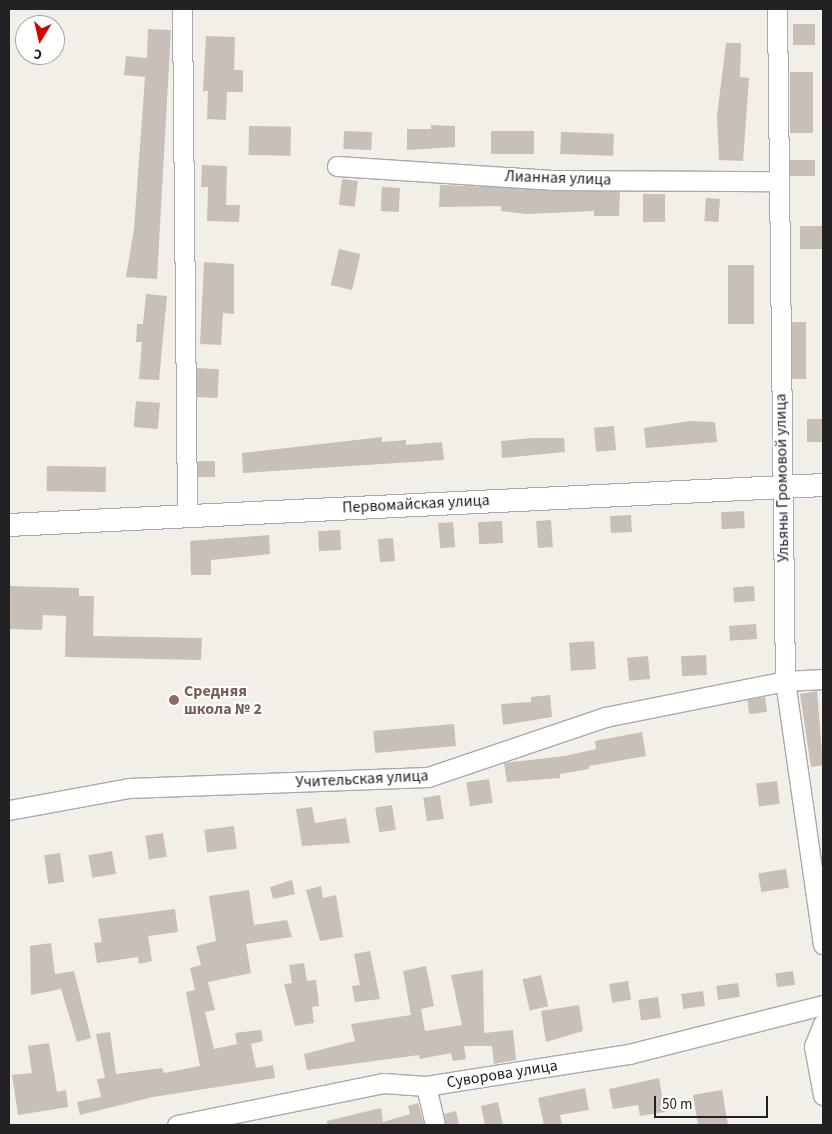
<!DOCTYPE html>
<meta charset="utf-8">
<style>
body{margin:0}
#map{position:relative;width:832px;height:1134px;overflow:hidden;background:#f2efe9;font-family:"Source Sans 3",sans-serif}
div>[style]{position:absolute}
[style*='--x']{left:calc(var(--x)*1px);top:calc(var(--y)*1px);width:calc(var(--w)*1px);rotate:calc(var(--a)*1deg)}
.building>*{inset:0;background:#c7bfb8;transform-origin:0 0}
.roads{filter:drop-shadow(1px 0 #a9a9a9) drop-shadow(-1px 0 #a9a9a9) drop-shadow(0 1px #a9a9a9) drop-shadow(0 -1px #a9a9a9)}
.minor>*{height:19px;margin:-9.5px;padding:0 9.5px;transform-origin:9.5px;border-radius:9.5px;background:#fff}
.tertiary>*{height:22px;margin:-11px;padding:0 11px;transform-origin:11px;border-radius:11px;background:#fff}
.dots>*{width:14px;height:14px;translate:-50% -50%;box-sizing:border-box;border:2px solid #fff;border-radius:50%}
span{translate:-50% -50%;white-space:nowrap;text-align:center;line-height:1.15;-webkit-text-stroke:4px #fff;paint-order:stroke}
.street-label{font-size:16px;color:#222}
.education-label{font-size:16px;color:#785e54;font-weight:700}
.left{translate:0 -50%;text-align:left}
.frame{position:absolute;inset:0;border:10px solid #222;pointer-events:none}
.north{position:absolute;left:15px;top:15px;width:50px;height:50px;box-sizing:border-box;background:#fff;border:1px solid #a7a7a7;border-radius:50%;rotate:189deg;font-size:14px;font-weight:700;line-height:20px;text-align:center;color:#222}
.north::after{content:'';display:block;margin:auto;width:18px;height:22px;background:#d40000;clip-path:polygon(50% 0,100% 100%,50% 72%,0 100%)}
.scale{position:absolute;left:654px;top:1096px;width:114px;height:22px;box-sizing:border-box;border:2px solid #222;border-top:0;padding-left:6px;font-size:15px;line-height:18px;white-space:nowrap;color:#222;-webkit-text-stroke:4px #fff;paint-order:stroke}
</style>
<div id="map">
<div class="building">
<div style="left:793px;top:24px;width:22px;height:21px"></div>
<div style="clip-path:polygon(148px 29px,171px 30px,157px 279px,126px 277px,134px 229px,145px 77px,124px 75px,126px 56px,147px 58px)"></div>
<div style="clip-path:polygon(206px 36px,235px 37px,234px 70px,243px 70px,243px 92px,227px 92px,226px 120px,207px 119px,208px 91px,203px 91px)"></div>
<div style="clip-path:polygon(726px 43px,741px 43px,740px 77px,749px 78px,743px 161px,719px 160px,717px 116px)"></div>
<div style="left:790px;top:72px;width:23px;height:61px"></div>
<div style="clip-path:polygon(431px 125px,455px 126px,455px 147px,407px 150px,407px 129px,431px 129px)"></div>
<div style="left:249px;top:126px;width:42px;height:29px;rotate:1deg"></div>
<div style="left:344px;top:131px;width:28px;height:18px;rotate:2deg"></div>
<div style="left:491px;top:131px;width:43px;height:23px"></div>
<div style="left:561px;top:132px;width:53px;height:22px;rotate:2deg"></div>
<div style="left:790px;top:160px;width:25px;height:16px"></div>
<div style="clip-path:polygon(202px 165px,227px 166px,226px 205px,240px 205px,239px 222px,207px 221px,208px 187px,201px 187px)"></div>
<div style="left:342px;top:179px;width:16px;height:26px;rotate:7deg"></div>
<div style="clip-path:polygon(440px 185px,620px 192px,619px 216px,594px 216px,594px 211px,526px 214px,501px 211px,501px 206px,439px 207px)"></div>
<div style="left:382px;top:187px;width:18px;height:24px;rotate:3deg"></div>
<div style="left:643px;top:194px;width:22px;height:28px"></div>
<div style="left:706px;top:198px;width:14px;height:23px;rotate:4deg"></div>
<div style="left:800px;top:226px;width:23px;height:23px"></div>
<div style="left:339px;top:249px;width:22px;height:37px;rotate:13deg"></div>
<div style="clip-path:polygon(204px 262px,234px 264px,234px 314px,223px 313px,221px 345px,200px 344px)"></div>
<div style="left:728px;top:265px;width:26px;height:59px"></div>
<div style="clip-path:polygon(146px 294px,167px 296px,159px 380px,139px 379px,142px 342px,136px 342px,137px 324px,143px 324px)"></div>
<div style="left:792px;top:322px;width:14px;height:57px"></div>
<div style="left:197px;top:368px;width:22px;height:29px;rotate:3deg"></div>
<div style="left:136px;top:401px;width:24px;height:26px;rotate:5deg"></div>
<div style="left:807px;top:419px;width:16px;height:23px"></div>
<div style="clip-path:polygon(690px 421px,715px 422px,717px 442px,646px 448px,644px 428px)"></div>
<div style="left:614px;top:426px;width:24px;height:20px;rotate:85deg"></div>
<div style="clip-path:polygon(382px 437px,382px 442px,406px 440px,406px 445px,442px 442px,444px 460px,243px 473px,242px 453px)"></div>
<div style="clip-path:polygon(532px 438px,564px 438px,565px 452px,502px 458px,501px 441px)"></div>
<div style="left:198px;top:461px;width:17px;height:16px"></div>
<div style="left:47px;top:466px;width:59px;height:25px;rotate:1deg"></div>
<div style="left:744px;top:511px;width:17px;height:23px;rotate:87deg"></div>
<div style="left:631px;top:515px;width:17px;height:21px;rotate:87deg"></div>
<div style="left:551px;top:520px;width:27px;height:15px;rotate:86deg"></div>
<div style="left:502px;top:521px;width:22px;height:24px;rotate:87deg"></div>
<div style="left:453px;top:522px;width:25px;height:15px;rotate:85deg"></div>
<div style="left:340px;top:530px;width:20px;height:22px;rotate:87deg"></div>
<div style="clip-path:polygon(269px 535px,270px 554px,211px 560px,211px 575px,191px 575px,190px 541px)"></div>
<div style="left:393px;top:538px;width:23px;height:15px;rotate:85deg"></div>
<div style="clip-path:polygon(9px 586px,79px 588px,79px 596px,94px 596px,93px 636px,202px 638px,201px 660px,65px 657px,66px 616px,43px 615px,42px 630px,9px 629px)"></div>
<div style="left:754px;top:586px;width:15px;height:21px;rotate:86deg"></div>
<div style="left:756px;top:624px;width:15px;height:27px;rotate:86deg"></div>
<div style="left:594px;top:641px;width:28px;height:25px;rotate:86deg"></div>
<div style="left:706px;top:655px;width:20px;height:25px;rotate:87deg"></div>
<div style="left:648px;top:656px;width:23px;height:21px;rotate:85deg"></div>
<div style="clip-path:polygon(817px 691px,823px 765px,811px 767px,800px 694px)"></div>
<div style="clip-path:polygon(550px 695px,552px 717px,503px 725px,501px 704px,531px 702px,531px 697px)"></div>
<div style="left:765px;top:697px;width:15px;height:18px;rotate:82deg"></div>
<div style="left:454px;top:724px;width:22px;height:81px;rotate:85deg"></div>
<div style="clip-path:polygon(642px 732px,646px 756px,589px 766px,589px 769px,560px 774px,560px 778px,507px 782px,504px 763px,565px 756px,596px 749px,595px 741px)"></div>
<div style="left:489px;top:779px;width:24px;height:23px;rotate:81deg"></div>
<div style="left:777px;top:781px;width:23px;height:21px;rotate:83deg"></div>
<div style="left:440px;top:795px;width:24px;height:17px;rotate:81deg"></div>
<div style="left:392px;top:805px;width:25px;height:17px;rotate:81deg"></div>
<div style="clip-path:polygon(312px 807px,315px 823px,346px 818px,350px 843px,302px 846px,296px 809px)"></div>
<div style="left:234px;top:826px;width:23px;height:30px;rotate:83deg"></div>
<div style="left:163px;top:833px;width:24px;height:18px;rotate:81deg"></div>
<div style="left:112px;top:851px;width:23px;height:24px;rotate:80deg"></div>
<div style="left:60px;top:853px;width:29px;height:16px;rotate:82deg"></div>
<div style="left:786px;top:869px;width:19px;height:28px;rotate:81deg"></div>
<div style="clip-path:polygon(292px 880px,295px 894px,273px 899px,270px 887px)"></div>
<div style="clip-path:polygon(321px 886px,323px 898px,336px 895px,343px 937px,320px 941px,306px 890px)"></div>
<div style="clip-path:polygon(249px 890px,254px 925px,287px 920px,292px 937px,246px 944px,251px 973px,208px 982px,215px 1010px,205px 1012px,214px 1049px,237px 1044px,235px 1033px,261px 1030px,263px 1041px,251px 1044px,256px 1068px,273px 1065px,275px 1078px,153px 1097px,80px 1115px,77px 1102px,101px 1097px,97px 1079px,105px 1078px,96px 1034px,110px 1032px,116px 1074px,162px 1068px,164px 1073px,200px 1066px,186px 992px,195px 990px,190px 968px,201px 965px,196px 946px,216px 941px,209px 896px)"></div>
<div style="clip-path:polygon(175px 909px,178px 932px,148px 936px,152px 961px,139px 964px,138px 957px,97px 963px,94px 943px,102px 942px,98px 919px)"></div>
<div style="clip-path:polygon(51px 943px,55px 974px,74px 971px,91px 1038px,77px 1042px,61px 989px,31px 995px,30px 946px)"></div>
<div style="clip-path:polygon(370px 951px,380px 999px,355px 1002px,352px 986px,360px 985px,354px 954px)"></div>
<div style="clip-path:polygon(304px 963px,307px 981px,316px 980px,319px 1006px,312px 1007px,314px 1023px,295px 1026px,284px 984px,292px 983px,289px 965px)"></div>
<div style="clip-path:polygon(426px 966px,434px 1006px,421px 1009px,425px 1031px,462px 1025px,451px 975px,483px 970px,484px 1033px,513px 1030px,516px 1060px,494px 1064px,492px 1046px,464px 1046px,466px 1059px,453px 1061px,451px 1053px,420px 1059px,419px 1055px,307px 1070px,304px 1054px,355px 1041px,351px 1024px,411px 1015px,403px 971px)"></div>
<div style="left:793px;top:971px;width:14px;height:18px;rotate:82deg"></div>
<div style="left:541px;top:975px;width:32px;height:19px;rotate:77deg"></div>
<div style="left:628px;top:981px;width:19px;height:19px;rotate:81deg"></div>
<div style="left:738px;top:983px;width:14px;height:22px;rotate:82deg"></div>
<div style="left:703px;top:991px;width:15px;height:22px;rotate:82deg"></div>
<div style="left:658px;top:997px;width:21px;height:20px;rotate:82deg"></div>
<div style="clip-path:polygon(579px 1005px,583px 1031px,546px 1042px,541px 1011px)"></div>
<div style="clip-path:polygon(49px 1043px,57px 1092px,66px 1090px,68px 1107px,18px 1115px,12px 1075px,32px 1073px,28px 1046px)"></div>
<div style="clip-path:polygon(659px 1078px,665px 1112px,640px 1116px,638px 1105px,613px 1109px,609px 1089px)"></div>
<div style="clip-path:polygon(585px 1088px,589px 1110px,560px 1115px,562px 1125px,544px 1125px,538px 1098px)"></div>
<div style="clip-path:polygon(722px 1090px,728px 1125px,698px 1125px,693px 1095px)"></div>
<div style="clip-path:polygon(498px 1102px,503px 1125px,485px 1125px,481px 1106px)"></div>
<div style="clip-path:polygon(418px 1103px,424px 1125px,327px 1125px,327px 1121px,381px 1108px,383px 1122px,410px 1114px,408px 1106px)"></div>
<div style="clip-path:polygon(456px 1111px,459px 1125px,446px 1125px,444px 1114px)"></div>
</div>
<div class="roads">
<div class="minor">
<div style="--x:182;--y:9;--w:507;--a:89.43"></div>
<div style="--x:777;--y:9;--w:672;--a:89.32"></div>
<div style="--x:785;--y:681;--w:266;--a:81.8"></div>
<div style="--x:337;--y:166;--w:215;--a:3.7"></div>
<div style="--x:552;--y:180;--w:227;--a:0.3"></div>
<div style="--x:9;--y:810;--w:122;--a:-10.4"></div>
<div style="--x:129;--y:788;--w:299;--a:-2.1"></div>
<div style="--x:428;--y:777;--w:187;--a:-18.7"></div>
<div style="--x:605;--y:717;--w:184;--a:-11.3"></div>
<div style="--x:785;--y:681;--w:38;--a:-3"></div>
<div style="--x:823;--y:1024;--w:24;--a:112"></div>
<div style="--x:814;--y:1046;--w:50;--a:79.6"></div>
<div style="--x:426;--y:1086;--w:40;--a:77"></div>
<div style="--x:177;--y:1125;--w:210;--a:-11.5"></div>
<div style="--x:383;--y:1083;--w:43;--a:4"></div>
<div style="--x:426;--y:1086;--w:206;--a:-9"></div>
<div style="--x:629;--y:1054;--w:200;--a:-14.2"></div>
</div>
<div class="tertiary">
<div style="--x:9;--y:525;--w:815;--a:-2.81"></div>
</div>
</div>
<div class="dots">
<div style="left:174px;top:700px;background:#8d6e63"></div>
</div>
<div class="street-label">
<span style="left:558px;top:178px;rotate:2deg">Лианная улица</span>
<span style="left:782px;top:478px;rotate:-91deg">Ульяны Громовой улица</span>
<span style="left:416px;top:504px;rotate:-3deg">Первомайская улица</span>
<span style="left:362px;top:779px;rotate:-3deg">Учительская улица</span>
<span style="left:502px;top:1074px;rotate:-9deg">Суворова улица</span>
</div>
<div class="education-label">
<span class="left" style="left:184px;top:700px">Средняя<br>школа № 2</span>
</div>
<div class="frame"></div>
<div class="north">С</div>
<div class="scale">50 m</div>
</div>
